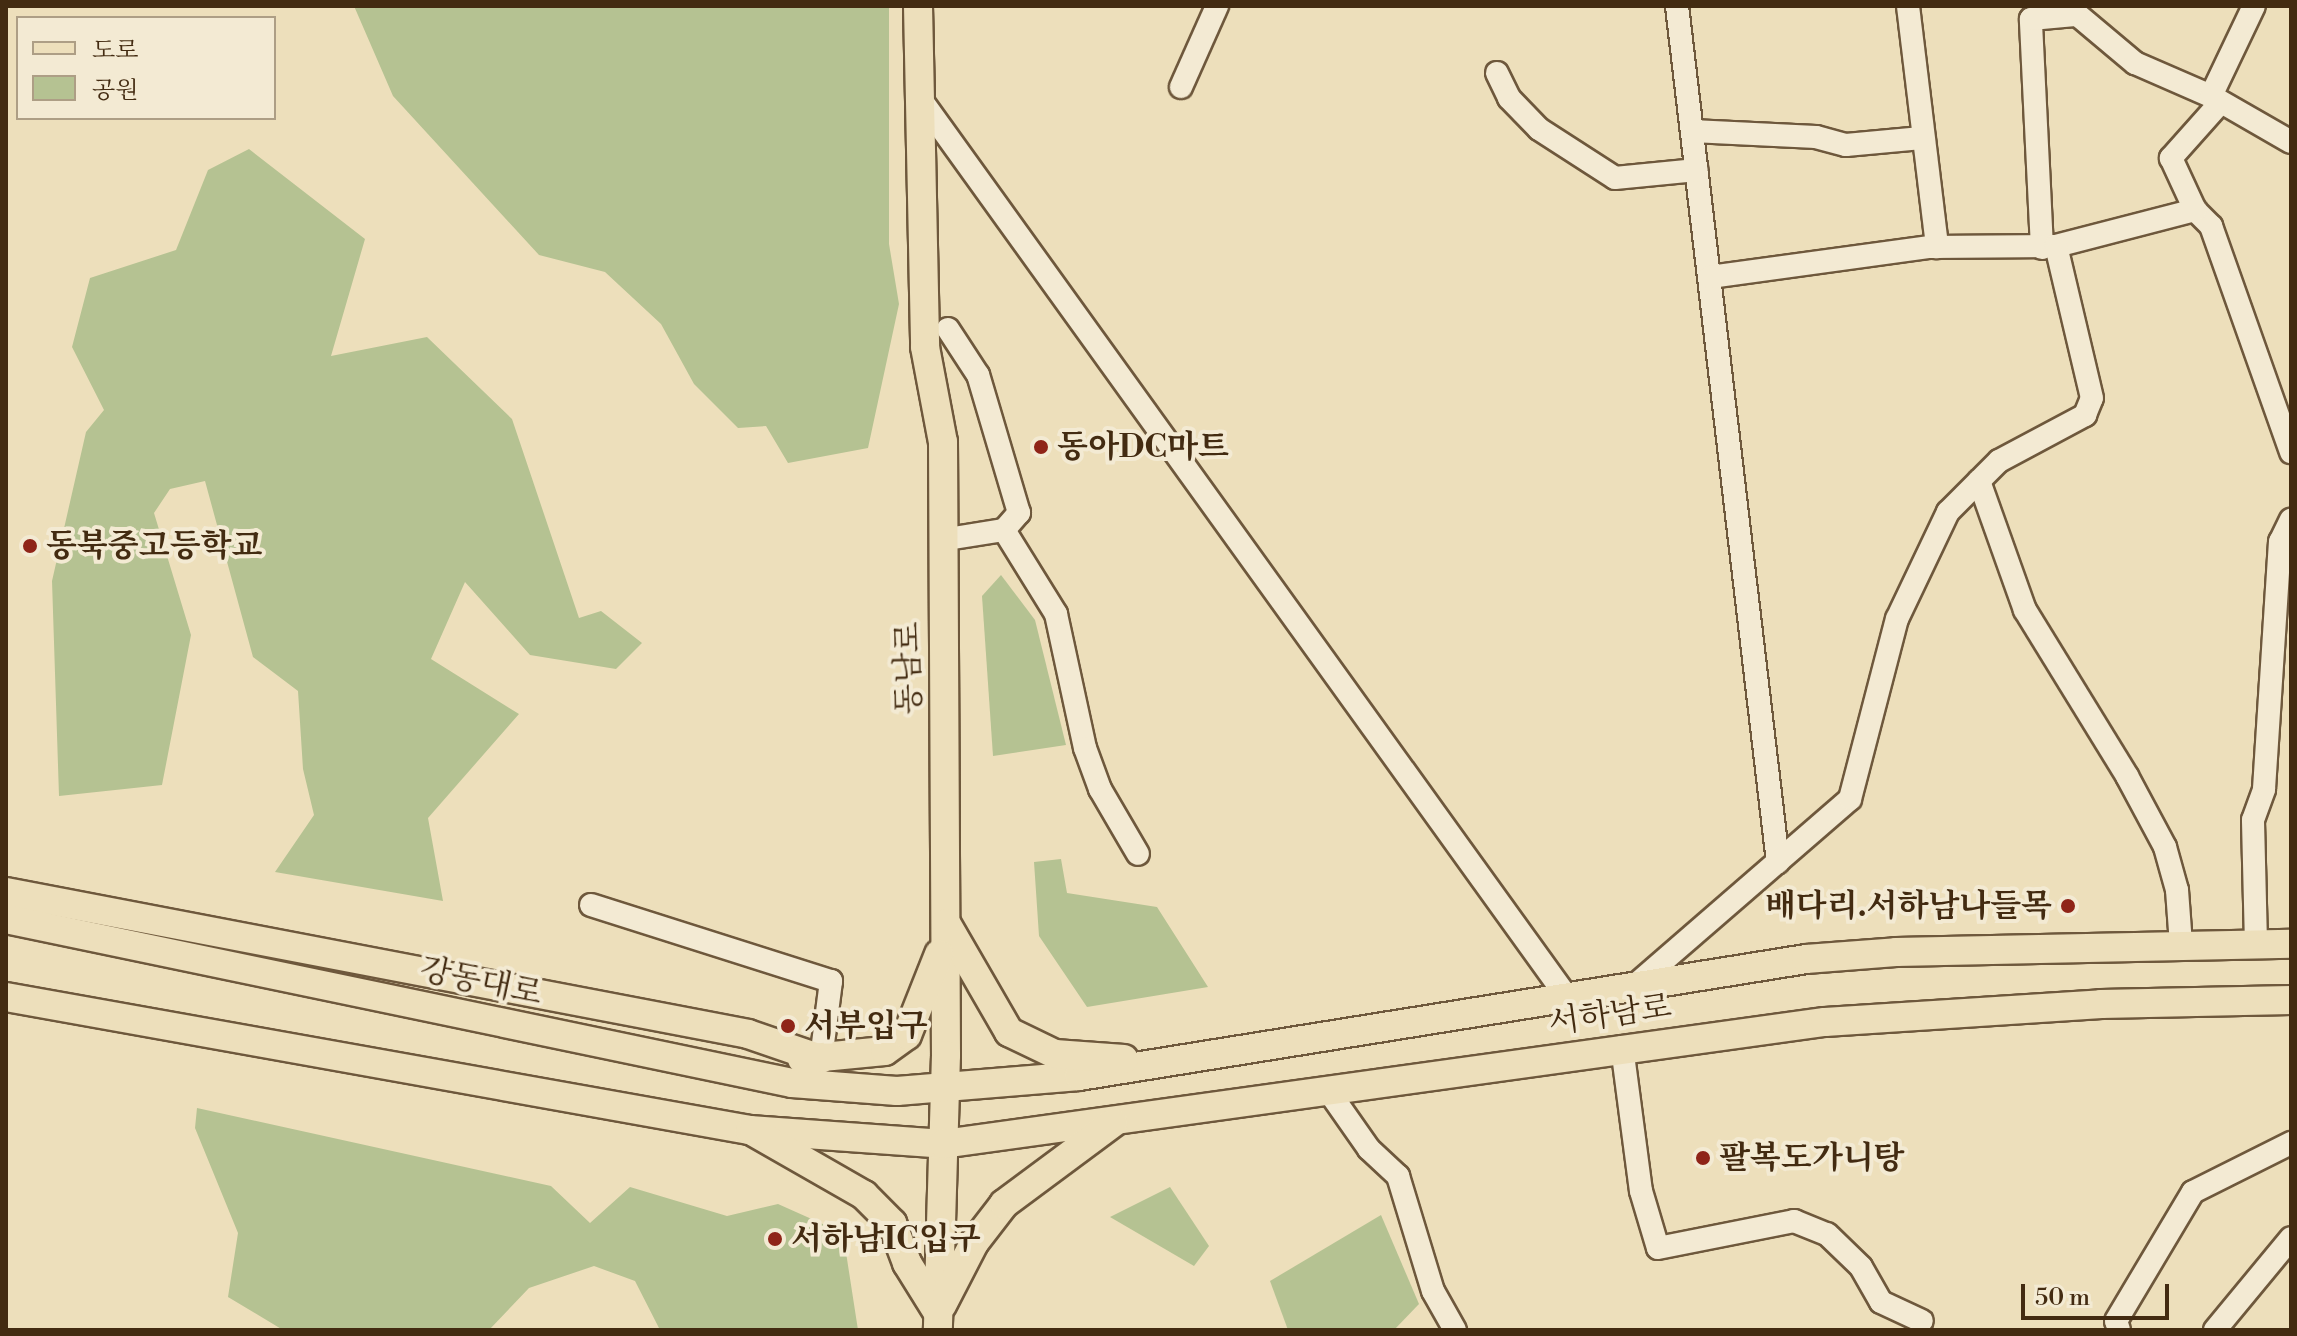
<!DOCTYPE html>
<meta charset="utf-8">
<style>
body{margin:0}
#map{position:relative;width:2297px;height:1336px;overflow:hidden;background:#eddfbb;font-family:"Libre Bodoni","Noto Serif KR",serif}
div>[style]{position:absolute}
[style*='--x']{left:calc(var(--x)*1px);top:calc(var(--y)*1px);width:calc(var(--w)*1px);rotate:calc(var(--a)*1deg)}
.green>*{inset:0;background:#b5c292}
.roads{filter:drop-shadow(2px 0 #6e583c) drop-shadow(-2px 0 #6e583c) drop-shadow(0 2px #6e583c) drop-shadow(0 -2px #6e583c)}
.minor>*{height:22px;margin:-11px;padding:0 11px;transform-origin:11px;border-radius:11px;background:#f3ead3}
.major>*{height:28px;margin:-14px;padding:0 14px;transform-origin:14px;border-radius:14px;background:#eddfbb}
.dots>*{width:22px;height:22px;translate:-50% -50%;box-sizing:border-box;border:4px solid #f3ead3;border-radius:50%}
span{translate:-50% -50%;white-space:nowrap;text-align:center;line-height:1.15;-webkit-text-stroke:8px #f3ead3;paint-order:stroke}
.poi-label{font-size:32px;color:#432b11;font-weight:700}
.left{translate:0 -50%;text-align:left}
.right{translate:-100% -50%;text-align:right}
.street-label{font-size:32px;color:#432b11}
.frame{position:absolute;inset:0;border:8px solid #432b11;pointer-events:none}
.legend{position:absolute;left:16px;top:16px;width:260px;height:104px;box-sizing:border-box;background:#f3ead3;border:2px solid #ad9e85;margin:0;padding:10px 14px;list-style:none;font-size:24px;color:#432b11}
.legend li{display:flex;align-items:center;gap:16px;height:40px}
.legend b{width:40px;border:2px solid #ad9e85}
.scale{position:absolute;left:2021px;top:1284px;width:148px;height:36px;box-sizing:border-box;border:4px solid #432b11;border-top:0;padding-left:10px;font-size:24px;line-height:28px;white-space:nowrap;color:#432b11;-webkit-text-stroke:6px #f3ead3;paint-order:stroke}
</style>
<div id="map">
<div class="green">
<div style="clip-path:polygon(354px 6px,889px 6px,889px 244px,899px 304px,868px 448px,788px 463px,766px 426px,738px 428px,694px 384px,661px 324px,605px 272px,539px 255px,393px 96px)"></div>
<div style="clip-path:polygon(249px 149px,365px 239px,331px 356px,427px 337px,512px 419px,579px 618px,601px 611px,642px 643px,616px 669px,530px 655px,465px 582px,431px 659px,519px 714px,428px 818px,443px 901px,275px 872px,314px 815px,303px 769px,298px 691px,253px 657px,205px 481px,170px 489px,154px 513px,191px 635px,162px 785px,59px 796px,52px 581px,86px 432px,104px 410px,72px 347px,90px 278px,176px 250px,208px 170px)"></div>
<div style="clip-path:polygon(1001px 575px,1035px 620px,1066px 745px,993px 756px,982px 596px)"></div>
<div style="clip-path:polygon(1061px 859px,1067px 893px,1157px 907px,1208px 987px,1087px 1007px,1039px 936px,1034px 862px)"></div>
<div style="clip-path:polygon(197px 1108px,551px 1186px,590px 1223px,630px 1187px,727px 1216px,778px 1204px,843px 1233px,858px 1330px,660px 1330px,635px 1281px,594px 1266px,529px 1288px,489px 1330px,283px 1330px,228px 1297px,238px 1233px,195px 1128px)"></div>
<div style="clip-path:polygon(1170px 1187px,1209px 1246px,1194px 1266px,1110px 1217px)"></div>
<div style="clip-path:polygon(1381px 1215px,1419px 1304px,1394px 1330px,1288px 1330px,1270px 1281px)"></div>
</div>
<div class="roads">
<div class="minor">
<div style="--x:1677;--y:6;--w:862;--a:83.27"></div>
<div style="--x:1908;--y:6;--w:243;--a:83.1"></div>
<div style="--x:2067;--y:6;--w:89;--a:40"></div>
<div style="--x:2135;--y:63;--w:83;--a:23.5"></div>
<div style="--x:2211;--y:96;--w:92;--a:29.9"></div>
<div style="--x:1497;--y:73;--w:28;--a:64"></div>
<div style="--x:1509;--y:98;--w:43;--a:45.9"></div>
<div style="--x:1539;--y:129;--w:90;--a:32.8"></div>
<div style="--x:1615;--y:178;--w:82;--a:-5.6"></div>
<div style="--x:1181;--y:87;--w:89;--a:-66"></div>
<div style="--x:2211;--y:96;--w:100;--a:-64.5"></div>
<div style="--x:919;--y:97;--w:1109;--a:54.25"></div>
<div style="--x:2220;--y:103;--w:74;--a:131.7"></div>
<div style="--x:2171;--y:158;--w:57;--a:65.2"></div>
<div style="--x:2195;--y:210;--w:23;--a:45"></div>
<div style="--x:2211;--y:226;--w:240;--a:70.5"></div>
<div style="--x:1692;--y:131;--w:124;--a:2.8"></div>
<div style="--x:1816;--y:137;--w:31;--a:15"></div>
<div style="--x:1846;--y:145;--w:76;--a:-5.3"></div>
<div style="--x:2042;--y:248;--w:229;--a:-92.8"></div>
<div style="--x:2031;--y:19;--w:44;--a:-5.2"></div>
<div style="--x:1710;--y:277;--w:222;--a:-7.8"></div>
<div style="--x:1930;--y:247;--w:126;--a:-0.5"></div>
<div style="--x:2056;--y:246;--w:144;--a:-14.5"></div>
<div style="--x:1979;--y:481;--w:137;--a:70.4"></div>
<div style="--x:2025;--y:610;--w:195;--a:58.4"></div>
<div style="--x:2127;--y:776;--w:81;--a:61.8"></div>
<div style="--x:2165;--y:847;--w:45;--a:74.4"></div>
<div style="--x:2177;--y:890;--w:55;--a:85.8"></div>
<div style="--x:1004;--y:530;--w:99;--a:58.2"></div>
<div style="--x:1056;--y:614;--w:137;--a:77.8"></div>
<div style="--x:1085;--y:748;--w:44;--a:69.9"></div>
<div style="--x:1100;--y:789;--w:75;--a:59.7"></div>
<div style="--x:941;--y:540;--w:64;--a:-9"></div>
<div style="--x:1004;--y:530;--w:23;--a:-49"></div>
<div style="--x:1019;--y:513;--w:144;--a:-106.5"></div>
<div style="--x:978;--y:375;--w:55;--a:-123.1"></div>
<div style="--x:591;--y:905;--w:252;--a:17.6"></div>
<div style="--x:831;--y:981;--w:79;--a:97.3"></div>
<div style="--x:2256;--y:944;--w:124;--a:-91.4"></div>
<div style="--x:2253;--y:820;--w:33;--a:-70"></div>
<div style="--x:2264;--y:789;--w:248;--a:-86.3"></div>
<div style="--x:2280;--y:542;--w:25;--a:-64"></div>
<div style="--x:1633;--y:987;--w:287;--a:-40.9"></div>
<div style="--x:1850;--y:799;--w:186;--a:-75.4"></div>
<div style="--x:1897;--y:619;--w:119;--a:-64.5"></div>
<div style="--x:1948;--y:512;--w:72;--a:-45"></div>
<div style="--x:1999;--y:461;--w:98;--a:-28.1"></div>
<div style="--x:2085;--y:415;--w:18;--a:-68"></div>
<div style="--x:2092;--y:398;--w:156;--a:-103.3"></div>
<div style="--x:1622;--y:1047;--w:145;--a:82.5"></div>
<div style="--x:1641;--y:1191;--w:59;--a:73.4"></div>
<div style="--x:1658;--y:1248;--w:139;--a:-11.2"></div>
<div style="--x:1794;--y:1221;--w:35;--a:22"></div>
<div style="--x:1827;--y:1234;--w:47;--a:44.1"></div>
<div style="--x:1861;--y:1267;--w:40;--a:60.3"></div>
<div style="--x:1881;--y:1302;--w:45;--a:24.9"></div>
<div style="--x:1327;--y:1089;--w:73;--a:55"></div>
<div style="--x:1369;--y:1149;--w:40;--a:43"></div>
<div style="--x:1398;--y:1176;--w:120;--a:73.1"></div>
<div style="--x:1433;--y:1291;--w:45;--a:60.6"></div>
<div style="--x:2119;--y:1330;--w:9;--a:-108"></div>
<div style="--x:2116;--y:1321;--w:150;--a:-59.2"></div>
<div style="--x:2193;--y:1192;--w:110;--a:-26.6"></div>
<div style="--x:2215;--y:1330;--w:119;--a:-50.4"></div>
</div>
<div class="major">
<div style="--x:918;--y:6;--w:341;--a:88.8"></div>
<div style="--x:925;--y:347;--w:97;--a:79.3"></div>
<div style="--x:943;--y:442;--w:613;--a:89.72"></div>
<div style="--x:946;--y:1055;--w:275;--a:91.7"></div>
<div style="--x:6;--y:892;--w:755;--a:10.83"></div>
<div style="--x:748;--y:1034;--w:77;--a:18.9"></div>
<div style="--x:6;--y:919;--w:803;--a:11.79"></div>
<div style="--x:792;--y:1083;--w:105;--a:4.4"></div>
<div style="--x:897;--y:1091;--w:183;--a:-4.7"></div>
<div style="--x:1079;--y:1076;--w:736;--a:-9.14"></div>
<div style="--x:1806;--y:959;--w:90;--a:-4.4"></div>
<div style="--x:1896;--y:952;--w:395;--a:-1.2"></div>
<div style="--x:946;--y:923;--w:126;--a:60"></div>
<div style="--x:1009;--y:1032;--w:51;--a:25.6"></div>
<div style="--x:1055;--y:1054;--w:69;--a:4.1"></div>
<div style="--x:6;--y:997;--w:756;--a:10.14"></div>
<div style="--x:750;--y:1130;--w:194;--a:4.1"></div>
<div style="--x:943;--y:1144;--w:890;--a:-7.88"></div>
<div style="--x:1825;--y:1022;--w:277;--a:-3.7"></div>
<div style="--x:2101;--y:1004;--w:190;--a:-1.2"></div>
<div style="--x:802;--y:1059;--w:83;--a:-5.5"></div>
<div style="--x:885;--y:1051;--w:27;--a:-36"></div>
<div style="--x:907;--y:1035;--w:87;--a:-68.4"></div>
<div style="--x:754;--y:1132;--w:127;--a:29.8"></div>
<div style="--x:864;--y:1195;--w:40;--a:45"></div>
<div style="--x:892;--y:1223;--w:43;--a:69.4"></div>
<div style="--x:907;--y:1263;--w:59;--a:58.2"></div>
<div style="--x:942;--y:1305;--w:70;--a:-62.7"></div>
<div style="--x:974;--y:1243;--w:49;--a:-52.4"></div>
<div style="--x:1004;--y:1204;--w:136;--a:-36.6"></div>
</div>
</div>
<div class="dots">
<div style="left:1041px;top:447px;background:#8f2418"></div>
<div style="left:30px;top:546px;background:#8f2418"></div>
<div style="left:2068px;top:906px;background:#8f2418"></div>
<div style="left:788px;top:1026px;background:#8f2418"></div>
<div style="left:1703px;top:1158px;background:#8f2418"></div>
<div style="left:775px;top:1239px;background:#8f2418"></div>
</div>
<div class="poi-label">
<span class="left" style="left:1057px;top:447px">동아DC마트</span>
<span class="left" style="left:46px;top:546px">동북중고등학교</span>
<span class="right" style="left:2052px;top:906px">배다리.서하남나들목</span>
<span class="left" style="left:804px;top:1026px">서부입구</span>
<span class="left" style="left:1719px;top:1158px">팔복도가니탕</span>
<span class="left" style="left:791px;top:1239px">서하남IC입구</span>
</div>
<div class="street-label">
<span style="left:909px;top:668px;rotate:-91deg">동남로</span>
<span style="left:481px;top:982px;rotate:12deg">강동대로</span>
<span style="left:1610px;top:1015px;rotate:-8deg">서하남로</span>
</div>
<div class="frame"></div>
<ul class="legend">
<li><b style="height:10px;background:#eddfbb"></b>도로</li>
<li><b style="height:22px;background:#b5c292"></b>공원</li>
</ul>
<div class="scale">50 m</div>
</div>
